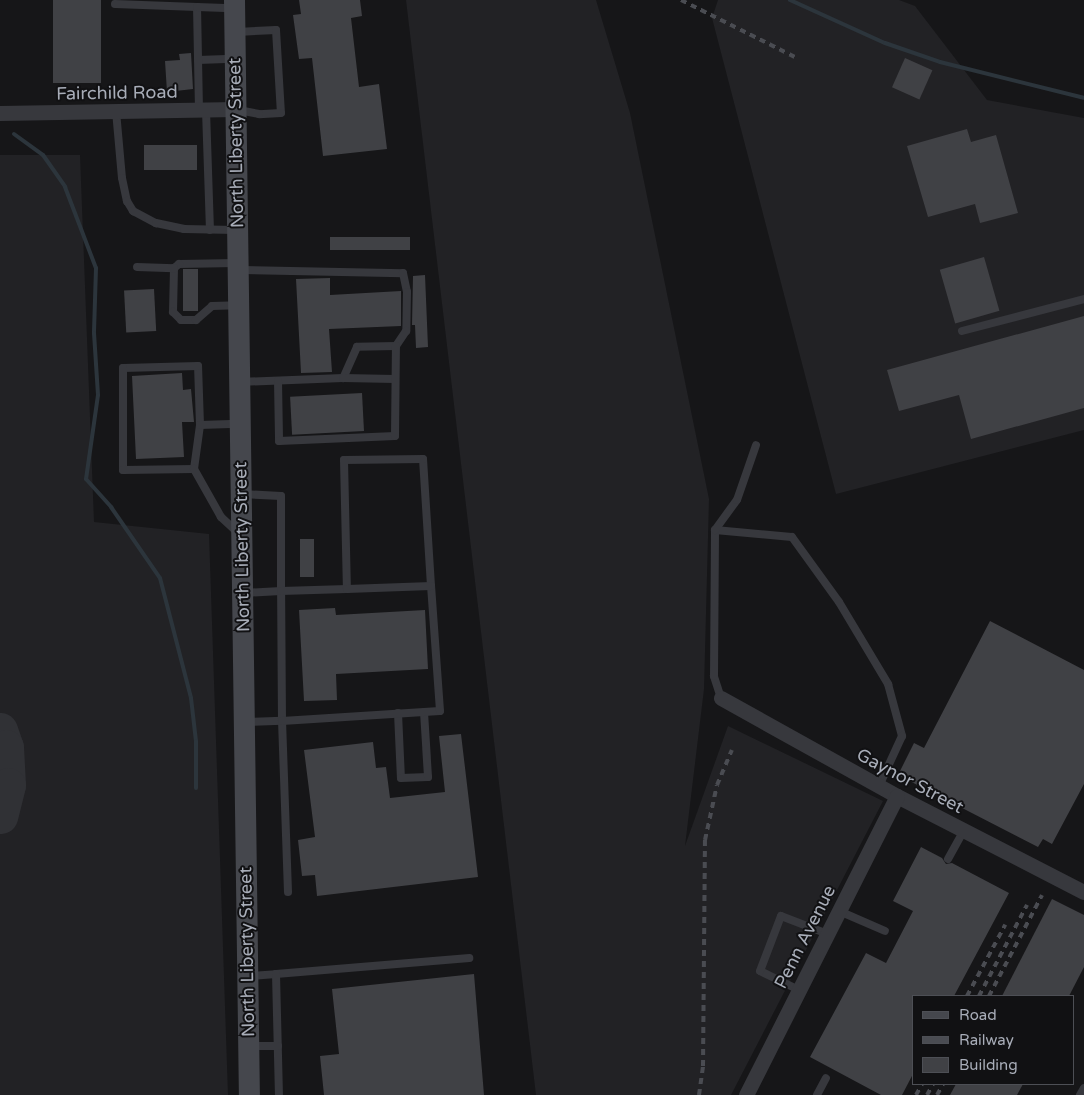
<!DOCTYPE html>
<style>
body{margin:0}
#map{position:relative;width:1084px;height:1095px;overflow:hidden;background:#161618;font-family:"Varela Round",sans-serif}
div>[style]{position:absolute}
[style*='--x']{left:calc(var(--x)*1px);top:calc(var(--y)*1px);width:calc(var(--w)*1px);rotate:calc(var(--a)*1deg)}
.built>*{inset:0;background:#222225}
.stream>*{height:4px;margin:-2px;padding:0 2px;transform-origin:2px;border-radius:2px;background:#2c353c}
.taxiway>*{height:35px;margin:-17.5px;padding:0 17.5px;transform-origin:17.5px;border-radius:17.5px;background:#303135}
.building>*{inset:0;background:#404145;transform-origin:0 0}
.lane>*{height:8px;margin:-4px;padding:0 4px;transform-origin:4px;border-radius:4px;background:#37383d}
.street>*{height:15px;margin:-7.5px;padding:0 7.5px;transform-origin:7.5px;border-radius:7.5px;background:#37383d}
.secondary>*{height:21px;margin:-10.5px;padding:0 10.5px;transform-origin:10.5px;border-radius:10.5px;background:#45474d}
.rail>*{height:4px;margin-top:-2px;transform-origin:0;background:repeating-linear-gradient(90deg,#4a4c52 0 6px,transparent 0 11px)}
span{translate:-50% -50%;white-space:nowrap;text-align:center;line-height:1.15;-webkit-text-stroke:4px #111113;paint-order:stroke}
.street-label{font-size:18px;color:#a8adb8}
.legend{position:absolute;left:912px;top:995px;width:162px;height:90px;box-sizing:border-box;background:#111113;border:1px solid #4d4f55;margin:0;padding:6px 9px;list-style:none;font-size:15px;color:#a8adb8}
.legend li{display:flex;align-items:center;gap:10px;height:25px}
.legend b{width:25px;border:1px solid #4d4f55}
</style>
<div id="map">
<div class="built">
<div style="clip-path:polygon(406px 0,596px 0,630px 113px,709px 499px,704px 689px,685px 846px,728px 726px,883px 801px,731px 1095px,536px 1095px)"></div>
<div style="clip-path:polygon(718px 0,899px 0,915px 6px,987px 100px,1084px 118px,1084px 430px,836px 494px,712px 18px)"></div>
<div style="clip-path:polygon(0 155px,80px 155px,94px 522px,209px 534px,228px 1095px,0 1095px)"></div>
</div>
<div class="stream">
<div style="--x:790;--y:0;--w:104;--a:24.4"></div>
<div style="--x:885;--y:43;--w:58;--a:19.1"></div>
<div style="--x:940;--y:62;--w:148;--a:14"></div>
<div style="--x:14;--y:134;--w:36;--a:36"></div>
<div style="--x:43;--y:155;--w:39;--a:55"></div>
<div style="--x:65;--y:187;--w:87;--a:69.1"></div>
<div style="--x:96;--y:268;--w:65;--a:91.8"></div>
<div style="--x:94;--y:333;--w:62;--a:86.3"></div>
<div style="--x:98;--y:395;--w:85;--a:98.1"></div>
<div style="--x:86;--y:479;--w:38;--a:48"></div>
<div style="--x:111;--y:507;--w:86;--a:55.4"></div>
<div style="--x:160;--y:578;--w:124;--a:75.5"></div>
<div style="--x:191;--y:698;--w:43;--a:83.4"></div>
<div style="--x:196;--y:741;--w:47;--a:90"></div>
</div>
<div class="taxiway">
<div style="--x:0;--y:730;--w:18;--a:71"></div>
<div style="--x:6;--y:747;--w:38;--a:87"></div>
<div style="--x:8;--y:785;--w:32;--a:104"></div>
</div>
<div class="building">
<div style="left:53px;top:0;width:48px;height:83px"></div>
<div style="clip-path:polygon(299px 0,360px 0,362px 16px,351px 18px,359px 87px,379px 84px,387px 149px,323px 156px,312px 58px,299px 59px,293px 15px,301px 14px)"></div>
<div style="clip-path:polygon(191px 53px,193px 89px,167px 92px,165px 61px,180px 60px,179px 54px)"></div>
<div style="left:905px;top:58px;width:30px;height:32px;rotate:24deg"></div>
<div style="clip-path:polygon(967px 129px,971px 142px,996px 135px,1018px 213px,980px 223px,975px 204px,928px 217px,907px 146px)"></div>
<div style="left:144px;top:145px;width:53px;height:25px"></div>
<div style="left:410px;top:237px;width:13px;height:80px;rotate:90deg"></div>
<div style="left:984px;top:257px;width:56px;height:46px;rotate:74deg"></div>
<div style="left:198px;top:269px;width:42px;height:15px;rotate:90deg"></div>
<div style="clip-path:polygon(425px 275px,428px 347px,416px 348px,415px 325px,412px 325px,413px 276px)"></div>
<div style="clip-path:polygon(330px 278px,330px 295px,401px 291px,401px 326px,329px 329px,332px 372px,301px 373px,296px 279px)"></div>
<div style="left:154px;top:289px;width:42px;height:30px;rotate:87deg"></div>
<div style="clip-path:polygon(1084px 316px,1084px 408px,971px 439px,959px 395px,899px 411px,887px 370px)"></div>
<div style="clip-path:polygon(182px 373px,183px 390px,191px 389px,194px 422px,182px 422px,184px 457px,136px 459px,132px 376px)"></div>
<div style="left:362px;top:393px;width:38px;height:72px;rotate:87deg"></div>
<div style="left:300px;top:539px;width:14px;height:38px"></div>
<div style="clip-path:polygon(335px 608px,336px 615px,425px 610px,428px 669px,336px 674px,337px 700px,304px 701px,299px 610px)"></div>
<div style="clip-path:polygon(990px 621px,1084px 670px,1084px 784px,1052px 844px,1043px 839px,1038px 847px,898px 775px,914px 743px,924px 748px)"></div>
<div style="clip-path:polygon(461px 734px,478px 877px,317px 896px,315px 875px,302px 876px,298px 840px,315px 837px,304px 750px,373px 742px,376px 768px,386px 767px,390px 798px,445px 792px,439px 736px)"></div>
<div style="clip-path:polygon(921px 847px,942px 858px,946px 864px,952px 863px,1009px 893px,954px 996px,913px 996px,913px 1074px,902px 1095px,881px 1095px,810px 1057px,866px 953px,886px 963px,913px 911px,893px 901px)"></div>
<div style="clip-path:polygon(1052px 899px,1084px 915px,1084px 967px,1069px 996px,1002px 996px)"></div>
<div style="clip-path:polygon(474px 974px,484px 1095px,324px 1095px,320px 1056px,339px 1054px,332px 989px)"></div>
<div style="clip-path:polygon(956px 1084px,1023px 1084px,1017px 1095px,950px 1095px)"></div>
</div>
<div class="lane">
<div style="--x:115;--y:4;--w:82;--a:2.1"></div>
<div style="--x:237;--y:32;--w:39;--a:-3"></div>
<div style="--x:276;--y:30;--w:83;--a:86.6"></div>
<div style="--x:281;--y:113;--w:22;--a:177"></div>
<div style="--x:259;--y:114;--w:21;--a:-169"></div>
<div style="--x:198;--y:60;--w:35;--a:-2"></div>
<div style="--x:199;--y:110;--w:103;--a:-91.1"></div>
<div style="--x:197;--y:7;--w:35;--a:2"></div>
<div style="--x:206;--y:110;--w:120;--a:88.1"></div>
<div style="--x:116;--y:111;--w:67;--a:84.9"></div>
<div style="--x:122;--y:178;--w:24;--a:78"></div>
<div style="--x:127;--y:201;--w:12;--a:59"></div>
<div style="--x:133;--y:211;--w:26;--a:28"></div>
<div style="--x:156;--y:223;--w:29;--a:12"></div>
<div style="--x:184;--y:229;--w:51;--a:1.1"></div>
<div style="--x:236;--y:263;--w:57;--a:179"></div>
<div style="--x:179;--y:264;--w:6;--a:141"></div>
<div style="--x:174;--y:268;--w:44;--a:91.3"></div>
<div style="--x:173;--y:312;--w:11;--a:45"></div>
<div style="--x:181;--y:320;--w:15;--a:0"></div>
<div style="--x:196;--y:320;--w:21;--a:-41"></div>
<div style="--x:212;--y:306;--w:25;--a:-2"></div>
<div style="--x:137;--y:267;--w:37;--a:2"></div>
<div style="--x:240;--y:270;--w:163;--a:1.1"></div>
<div style="--x:403;--y:273;--w:19;--a:78"></div>
<div style="--x:407;--y:292;--w:39;--a:91"></div>
<div style="--x:406;--y:331;--w:18;--a:124"></div>
<div style="--x:396;--y:346;--w:39;--a:179"></div>
<div style="--x:357;--y:347;--w:34;--a:114"></div>
<div style="--x:343;--y:378;--w:103;--a:177.8"></div>
<div style="--x:962;--y:331;--w:126;--a:-14.7"></div>
<div style="--x:343;--y:378;--w:52;--a:1.1"></div>
<div style="--x:278;--y:381;--w:60;--a:89"></div>
<div style="--x:279;--y:441;--w:116;--a:-2.5"></div>
<div style="--x:395;--y:436;--w:90;--a:-89.4"></div>
<div style="--x:200;--y:425;--w:59;--a:-91.9"></div>
<div style="--x:198;--y:366;--w:75;--a:178.5"></div>
<div style="--x:123;--y:368;--w:102;--a:90"></div>
<div style="--x:123;--y:470;--w:71;--a:-0.8"></div>
<div style="--x:194;--y:469;--w:44;--a:-82.2"></div>
<div style="--x:200;--y:425;--w:38;--a:-2"></div>
<div style="--x:194;--y:469;--w:55;--a:60.6"></div>
<div style="--x:221;--y:517;--w:23;--a:43"></div>
<div style="--x:242;--y:494;--w:39;--a:3"></div>
<div style="--x:281;--y:496;--w:95;--a:90"></div>
<div style="--x:281;--y:591;--w:38;--a:177"></div>
<div style="--x:715;--y:530;--w:77;--a:5.2"></div>
<div style="--x:792;--y:537;--w:80;--a:54.1"></div>
<div style="--x:839;--y:602;--w:96;--a:59.1"></div>
<div style="--x:888;--y:684;--w:54;--a:74.9"></div>
<div style="--x:902;--y:736;--w:55;--a:114.7"></div>
<div style="--x:721;--y:698;--w:23;--a:-108"></div>
<div style="--x:714;--y:676;--w:146;--a:-89.6"></div>
<div style="--x:715;--y:530;--w:37;--a:-54"></div>
<div style="--x:737;--y:500;--w:58;--a:-70.9"></div>
<div style="--x:398;--y:713;--w:65;--a:87.4"></div>
<div style="--x:401;--y:778;--w:27;--a:-2"></div>
<div style="--x:428;--y:777;--w:65;--a:-93.5"></div>
<div style="--x:246;--y:722;--w:36;--a:-2"></div>
<div style="--x:282;--y:721;--w:130;--a:-90.4"></div>
<div style="--x:281;--y:591;--w:66;--a:-1.7"></div>
<div style="--x:948;--y:859;--w:33;--a:-61"></div>
<div style="--x:288;--y:892;--w:171;--a:-92"></div>
<div style="--x:282;--y:721;--w:158;--a:-3.6"></div>
<div style="--x:440;--y:711;--w:125;--a:-94.1"></div>
<div style="--x:431;--y:586;--w:127;--a:-93.6"></div>
<div style="--x:423;--y:459;--w:79;--a:179.3"></div>
<div style="--x:344;--y:460;--w:129;--a:88.7"></div>
<div style="--x:347;--y:589;--w:84;--a:-2"></div>
<div style="--x:839;--y:911;--w:50;--a:23.5"></div>
<div style="--x:276;--y:974;--w:194;--a:-4.7"></div>
<div style="--x:249;--y:976;--w:27;--a:-4"></div>
<div style="--x:276;--y:974;--w:121;--a:88.6"></div>
<div style="--x:799;--y:990;--w:43;--a:-154"></div>
<div style="--x:760;--y:971;--w:59;--a:-69.1"></div>
<div style="--x:781;--y:916;--w:50;--a:21"></div>
<div style="--x:250;--y:1046;--w:28;--a:0"></div>
<div style="--x:817;--y:1095;--w:19;--a:-62"></div>
<div style="--x:1080;--y:1095;--w:8;--a:-60"></div>
</div>
<div class="street">
<div style="--x:0;--y:113;--w:236;--a:-1"></div>
<div style="--x:721;--y:698;--w:201;--a:29.1"></div>
<div style="--x:897;--y:796;--w:210;--a:27.2"></div>
<div style="--x:746;--y:1095;--w:335;--a:-63.2"></div>
</div>
<div class="secondary">
<div style="--x:234;--y:0;--w:1095;--a:89.22"></div>
</div>
<div class="rail">
<div style="--x:681;--y:0;--w:127;--a:26.6"></div>
<div style="--x:967;--y:996;--w:81;--a:-61.8"></div>
<div style="--x:979;--y:996;--w:103;--a:-62.2"></div>
<div style="--x:989;--y:996;--w:114;--a:-62.3"></div>
<div style="--x:699;--y:1095;--w:29;--a:-82"></div>
<div style="--x:703;--y:1066;--w:226;--a:-89.5"></div>
<div style="--x:705;--y:840;--w:56;--a:-77.7"></div>
<div style="--x:717;--y:785;--w:38;--a:-67"></div>
<div style="--x:916;--y:1095;--w:13;--a:-61"></div>
<div style="--x:927;--y:1095;--w:13;--a:-61"></div>
<div style="--x:937;--y:1095;--w:13;--a:-61"></div>
</div>
<div class="street-label">
<span style="left:117px;top:93px;rotate:-1deg">Fairchild Road</span>
<span style="left:236px;top:143px;rotate:-91deg">North Liberty Street</span>
<span style="left:242px;top:547px;rotate:-91deg">North Liberty Street</span>
<span style="left:910px;top:781px;rotate:28deg">Gaynor Street</span>
<span style="left:805px;top:937px;rotate:-63deg">Penn Avenue</span>
<span style="left:247px;top:952px;rotate:-91deg">North Liberty Street</span>
</div>
<ul class="legend">
<li><b style="height:6px;background:#45474d"></b>Road</li>
<li><b style="height:6px;background:#4a4c52"></b>Railway</li>
<li><b style="height:14px;background:#404145"></b>Building</li>
</ul>
</div>
